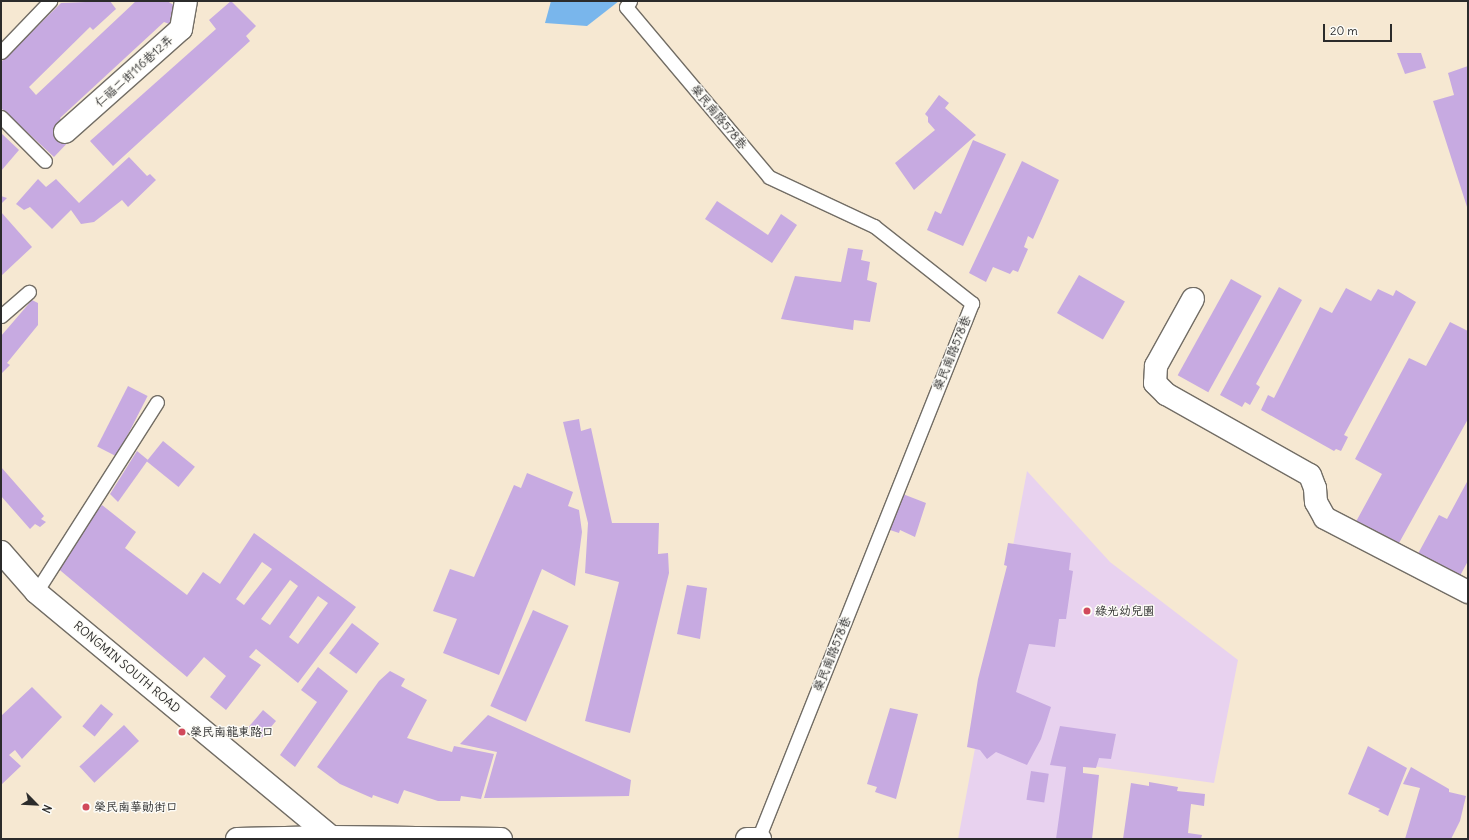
<!DOCTYPE html>
<meta charset="utf-8">
<style>
body{margin:0}
#map{position:relative;width:1469px;height:840px;overflow:hidden;background:#f6e8d2;font-family:Delius,"LXGW WenKai TC",sans-serif}
div>[style]{position:absolute}
[style*='--x']{left:calc(var(--x)*1px);top:calc(var(--y)*1px);width:calc(var(--w)*1px);rotate:calc(var(--a)*1deg)}
.built>*{inset:0;background:#e8d2ef}
.water>*{inset:0;background:#79b6ec}
.building>*{inset:0;background:#c7aae1;transform-origin:0 0}
.roads{filter:drop-shadow(1px 0 #726d65) drop-shadow(-1px 0 #726d65) drop-shadow(0 1px #726d65) drop-shadow(0 -1px #726d65)}
.service>*{height:13px;margin:-6.5px;padding:0 6.5px;transform-origin:6.5px;border-radius:6.5px;background:#fff}
.minor>*{height:22px;margin:-11px;padding:0 11px;transform-origin:11px;border-radius:11px;background:#fff}
.tertiary>*{height:22px;margin:-11px;padding:0 11px;transform-origin:11px;border-radius:11px;background:#fff}
.dots>*{width:11px;height:11px;translate:-50% -50%;box-sizing:border-box;border:2px solid #fdfcf7;border-radius:50%}
span{translate:-50% -50%;white-space:nowrap;text-align:center;line-height:1.15;-webkit-text-stroke:3px #fdfcf7;paint-order:stroke}
.street-label{font-size:12px;color:#2b2b2b}
.poi-label{font-size:12px;color:#2b2b2b}
.left{translate:0 -50%;text-align:left}
.frame{position:absolute;inset:0;border:2px solid #2b2b2b;pointer-events:none}
.north{position:absolute;left:16px;top:784px;width:40px;height:40px;-webkit-text-stroke:3px #fdfcf7;paint-order:stroke;rotate:114deg;font-size:11px;font-weight:700;line-height:16px;text-align:center;color:#2b2b2b}
.north::after{content:'';display:block;margin:auto;width:14px;height:18px;background:#2b2b2b;clip-path:polygon(50% 0,100% 100%,50% 72%,0 100%)}
.scale{position:absolute;left:1323px;top:24px;width:69px;height:18px;box-sizing:border-box;border:2px solid #2b2b2b;border-top:0;padding-left:5px;font-size:12px;line-height:14px;white-space:nowrap;color:#2b2b2b;-webkit-text-stroke:3px #fdfcf7;paint-order:stroke}
</style>
<div id="map">
<div class="built">
<div style="clip-path:polygon(1027px 471px,1110px 562px,1238px 660px,1214px 783px,1070px 763px,1057px 839px,958px 839px)"></div>
</div>
<div class="water">
<div style="clip-path:polygon(551px 1px,619px 1px,587px 26px,545px 23px)"></div>
</div>
<div class="building">
<div style="clip-path:polygon(110px 1px,116px 9px,93px 30px,90px 27px,29px 87px,36px 95px,136px 1px,167px 1px,179px 8px,172px 25px,164px 22px,60px 118px,74px 136px,54px 157px,1px 108px,1px 62px,61px 3px)"></div>
<div style="clip-path:polygon(231px 1px,256px 26px,246px 36px,250px 41px,113px 166px,90px 141px,216px 29px,209px 20px)"></div>
<div style="clip-path:polygon(1397px 53px,1421px 53px,1426px 68px,1405px 74px)"></div>
<div style="clip-path:polygon(1468px 66px,1468px 210px,1433px 101px,1454px 95px,1448px 73px)"></div>
<div style="clip-path:polygon(939px 95px,949px 103px,945px 108px,976px 135px,914px 190px,895px 163px,935px 130px,928px 122px,928px 117px,925px 114px)"></div>
<div style="clip-path:polygon(1px 133px,19px 150px,1px 171px)"></div>
<div style="clip-path:polygon(973px 140px,1006px 154px,963px 246px,927px 230px,935px 211px,941px 214px)"></div>
<div style="clip-path:polygon(129px 157px,147px 176px,150px 174px,156px 180px,128px 207px,122px 200px,94px 222px,81px 224px,71px 210px,52px 229px,30px 207px,24px 210px,16px 204px,38px 179px,46px 187px,56px 179px,79px 203px)"></div>
<div style="clip-path:polygon(1022px 161px,1059px 180px,1033px 239px,1028px 236px,1024px 247px,1028px 249px,1018px 272px,1013px 270px,1010px 274px,993px 267px,986px 282px,969px 273px)"></div>
<div style="clip-path:polygon(1px 196px,7px 198px,1px 204px)"></div>
<div style="clip-path:polygon(717px 201px,768px 235px,781px 214px,797px 225px,772px 263px,705px 219px)"></div>
<div style="clip-path:polygon(1px 212px,32px 247px,1px 276px)"></div>
<div style="clip-path:polygon(848px 248px,863px 250px,861px 260px,870px 262px,867px 280px,877px 283px,870px 322px,854px 320px,853px 330px,781px 319px,795px 276px,841px 282px)"></div>
<div style="left:1079px;top:275px;width:53px;height:44px;rotate:30deg"></div>
<div style="left:1231px;top:279px;width:35px;height:110px;rotate:29deg"></div>
<div style="clip-path:polygon(1279px 287px,1302px 300px,1256px 384px,1260px 387px,1250px 405px,1245px 402px,1242px 407px,1220px 395px)"></div>
<div style="clip-path:polygon(1346px 288px,1371px 301px,1378px 289px,1393px 296px,1396px 290px,1416px 302px,1344px 435px,1348px 437px,1341px 451px,1336px 449px,1334px 451px,1261px 410px,1268px 395px,1274px 398px,1320px 307px,1332px 313px)"></div>
<div style="clip-path:polygon(32px 300px,38px 303px,38px 325px,7px 363px,10px 365px,1px 374px,1px 336px)"></div>
<div style="clip-path:polygon(1450px 322px,1468px 331px,1468px 419px,1394px 552px,1352px 529px,1382px 474px,1355px 459px,1409px 358px,1426px 366px)"></div>
<div style="left:128px;top:386px;width:22px;height:68px;rotate:27deg"></div>
<div style="clip-path:polygon(579px 419px,581px 431px,591px 428px,612px 523px,659px 523px,658px 554px,668px 553px,669px 573px,630px 733px,585px 721px,619px 582px,585px 573px,588px 523px,563px 422px)"></div>
<div style="left:163px;top:441px;width:41px;height:26px;rotate:39deg"></div>
<div style="clip-path:polygon(137px 451px,148px 460px,118px 502px,110px 494px)"></div>
<div style="clip-path:polygon(1px 467px,44px 516px,41px 519px,46px 522px,40px 527px,35px 524px,30px 529px,1px 496px)"></div>
<div style="clip-path:polygon(527px 473px,573px 492px,568px 506px,579px 510px,582px 532px,575px 586px,542px 569px,499px 675px,443px 653px,457px 619px,433px 611px,450px 569px,474px 577px,514px 485px,521px 488px)"></div>
<div style="clip-path:polygon(1468px 480px,1468px 561px,1455px 585px,1413px 563px,1439px 515px,1447px 519px)"></div>
<div style="clip-path:polygon(895px 491px,926px 503px,915px 537px,900px 530px,899px 533px,884px 528px)"></div>
<div style="clip-path:polygon(evenodd,102px 505px,136px 532px,125px 548px,187px 595px,203px 572px,220px 584px,254px 533px,356px 607px,298px 683px,256px 649px,249px 657px,261px 665px,226px 710px,210px 697px,226px 676px,204px 657px,187px 677px,55px 566px,102px 505px,262px 562px,272px 569px,244px 605px,236px 599px,262px 562px,102px 505px,290px 580px,298px 586px,270px 625px,261px 619px,290px 580px,102px 505px,318px 596px,328px 603px,298px 644px,289px 637px,318px 596px)"></div>
<div style="clip-path:polygon(1008px 543px,1071px 553px,1069px 570px,1073px 571px,1066px 619px,1059px 619px,1055px 647px,1029px 644px,1016px 692px,1051px 707px,1041px 739px,1027px 765px,996px 752px,987px 759px,980px 750px,967px 747px,978px 679px,1007px 566px,1004px 565px)"></div>
<div style="clip-path:polygon(687px 585px,707px 588px,700px 639px,677px 634px)"></div>
<div style="left:533px;top:610px;width:39px;height:105px;rotate:24deg"></div>
<div style="left:352px;top:623px;width:34px;height:38px;rotate:37deg"></div>
<div style="clip-path:polygon(318px 667px,348px 691px,295px 767px,280px 755px,317px 702px,301px 690px)"></div>
<div style="clip-path:polygon(390px 671px,405px 679px,401px 686px,427px 700px,407px 738px,452px 752px,454px 746px,494px 754px,481px 799px,461px 796px,460px 801px,438px 801px,404px 790px,398px 804px,373px 795px,372px 798px,340px 784px,317px 767px,379px 681px)"></div>
<div style="clip-path:polygon(32px 687px,62px 717px,22px 759px,15px 750px,9px 755px,21px 766px,1px 785px,1px 716px)"></div>
<div style="left:101px;top:704px;width:16px;height:29px;rotate:40deg"></div>
<div style="clip-path:polygon(890px 708px,918px 714px,896px 799px,875px 792px,877px 787px,867px 784px)"></div>
<div style="left:263px;top:710px;width:17px;height:23px;rotate:40deg"></div>
<div style="clip-path:polygon(488px 715px,631px 780px,629px 796px,484px 798px,497px 752px,460px 744px)"></div>
<div style="left:124px;top:725px;width:22px;height:61px;rotate:47deg"></div>
<div style="clip-path:polygon(1060px 726px,1116px 734px,1111px 759px,1099px 758px,1096px 768px,1083px 767px,1083px 773px,1099px 775px,1092px 839px,1056px 839px,1066px 767px,1050px 765px)"></div>
<div style="clip-path:polygon(1368px 746px,1407px 768px,1388px 816px,1378px 811px,1380px 809px,1348px 794px)"></div>
<div style="clip-path:polygon(1411px 767px,1449px 789px,1449px 792px,1466px 796px,1460px 821px,1451px 839px,1405px 839px,1420px 788px,1403px 784px)"></div>
<div style="left:1031px;top:771px;width:18px;height:29px;rotate:9deg"></div>
<div style="clip-path:polygon(1149px 782px,1178px 787px,1177px 791px,1205px 794px,1204px 806px,1191px 804px,1188px 833px,1202px 835px,1201px 839px,1123px 839px,1131px 783px,1149px 786px)"></div>
</div>
<div class="roads">
<div class="service">
<div style="--x:630;--y:1;--w:7;--a:124"></div>
<div style="--x:626;--y:7;--w:222;--a:49.9"></div>
<div style="--x:769;--y:177;--w:116;--a:25"></div>
<div style="--x:874;--y:226;--w:125;--a:38.2"></div>
<div style="--x:972;--y:303;--w:577;--a:111.76"></div>
<div style="--x:1;--y:52;--w:71;--a:-46.1"></div>
<div style="--x:1;--y:117;--w:62;--a:45"></div>
<div style="--x:1;--y:316;--w:37;--a:-41"></div>
<div style="--x:36;--y:592;--w:225;--a:-57.5"></div>
</div>
<div class="minor">
<div style="--x:65;--y:132;--w:155;--a:-41.6"></div>
<div style="--x:181;--y:29;--w:28;--a:-80"></div>
<div style="--x:1193;--y:299;--w:77;--a:118.9"></div>
<div style="--x:1156;--y:366;--w:17;--a:93"></div>
<div style="--x:1155;--y:383;--w:16;--a:45"></div>
<div style="--x:1166;--y:394;--w:165;--a:29.4"></div>
<div style="--x:1310;--y:475;--w:14;--a:69"></div>
<div style="--x:1315;--y:488;--w:14;--a:86"></div>
<div style="--x:1316;--y:502;--w:18;--a:61"></div>
<div style="--x:1325;--y:518;--w:161;--a:27.4"></div>
<div style="--x:1;--y:552;--w:53;--a:48.8"></div>
<div style="--x:36;--y:592;--w:386;--a:39.7"></div>
</div>
<div class="tertiary">
<div style="--x:237;--y:839;--w:95;--a:-1.2"></div>
<div style="--x:332;--y:837;--w:169;--a:0.7"></div>
<div style="--x:747;--y:839;--w:13;--a:0"></div>
</div>
</div>
<div class="dots">
<div style="left:1087px;top:611px;background:#d1495b"></div>
<div style="left:182px;top:732px;background:#d1495b"></div>
<div style="left:86px;top:807px;background:#d1495b"></div>
</div>
<div class="street-label">
<span style="left:134px;top:71px;rotate:-42deg">仁福二街116巷12弄</span>
<span style="left:719px;top:117px;rotate:50deg">榮民南路578巷</span>
<span style="left:952px;top:353px;rotate:-68deg">榮民南路578巷</span>
<span style="left:832px;top:654px;rotate:-68deg">榮民南路578巷</span>
<span style="left:127px;top:667px;rotate:40deg">RONGMIN SOUTH ROAD</span>
</div>
<div class="poi-label">
<span class="left" style="left:1095px;top:611px">綠光幼兒園</span>
<span class="left" style="left:190px;top:732px">榮民南龍東路口</span>
<span class="left" style="left:94px;top:807px">榮民南華勛街口</span>
</div>
<div class="frame"></div>
<div class="north">N</div>
<div class="scale">20 m</div>
</div>
